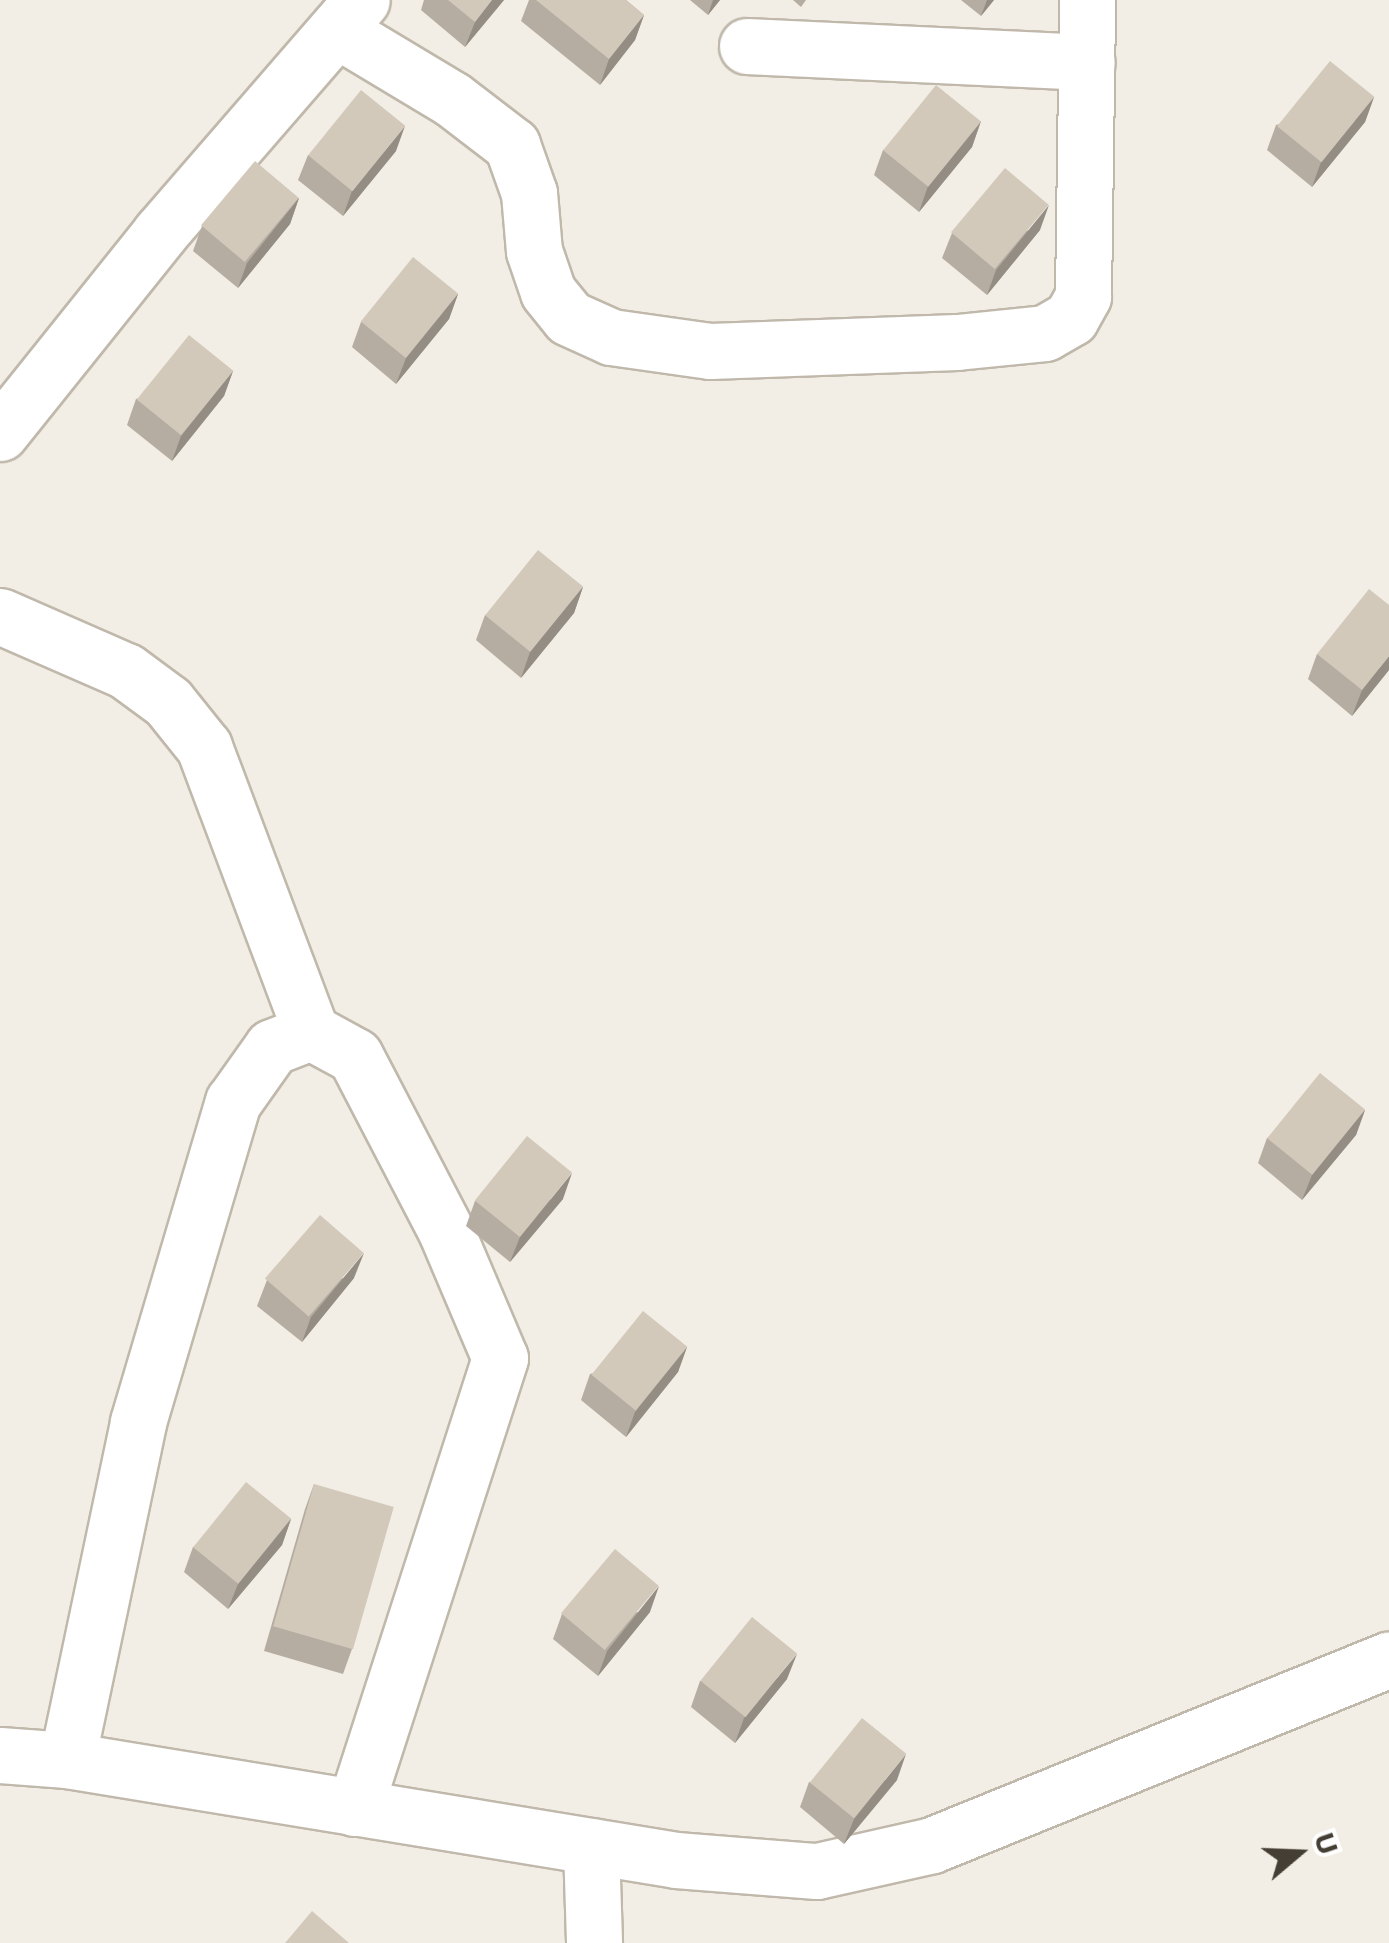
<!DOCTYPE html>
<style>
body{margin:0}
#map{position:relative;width:1389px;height:1943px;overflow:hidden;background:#f2eee5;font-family:Commissioner,sans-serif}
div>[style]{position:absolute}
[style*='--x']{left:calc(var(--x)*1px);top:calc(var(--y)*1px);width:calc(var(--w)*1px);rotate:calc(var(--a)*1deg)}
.roads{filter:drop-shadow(2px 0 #c0b8ab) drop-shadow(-2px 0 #c0b8ab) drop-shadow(0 2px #c0b8ab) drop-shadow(0 -2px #c0b8ab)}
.minor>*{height:55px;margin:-27.5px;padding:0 27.5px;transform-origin:27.5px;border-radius:27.5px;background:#fff}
.wall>*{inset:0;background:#b5ada1}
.shaded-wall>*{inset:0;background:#948d83}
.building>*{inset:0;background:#d3c9bb;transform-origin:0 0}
span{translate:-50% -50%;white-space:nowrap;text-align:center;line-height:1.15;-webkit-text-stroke:8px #fff;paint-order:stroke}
.north{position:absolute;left:1249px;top:1803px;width:100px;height:100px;-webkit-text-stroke:8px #fff;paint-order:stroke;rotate:71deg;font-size:28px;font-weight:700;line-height:40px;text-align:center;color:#443e35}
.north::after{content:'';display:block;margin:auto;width:35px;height:45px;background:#443e35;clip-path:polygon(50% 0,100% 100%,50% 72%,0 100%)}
</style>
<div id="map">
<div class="roads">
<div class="minor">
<div style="--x:337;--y:30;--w:134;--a:31"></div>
<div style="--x:452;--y:99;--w:76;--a:37.5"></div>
<div style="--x:512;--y:145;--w:51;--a:70.5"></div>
<div style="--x:529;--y:193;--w:58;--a:85.1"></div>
<div style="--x:534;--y:251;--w:43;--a:71.1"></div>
<div style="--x:548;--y:292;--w:33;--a:51"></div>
<div style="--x:569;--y:318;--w:46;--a:24.3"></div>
<div style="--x:611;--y:337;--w:100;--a:8"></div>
<div style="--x:710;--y:351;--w:247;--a:-2.1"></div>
<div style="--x:957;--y:342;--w:88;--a:-5.8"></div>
<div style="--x:1045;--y:333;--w:30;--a:-30"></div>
<div style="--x:1071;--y:318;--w:25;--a:-61"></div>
<div style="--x:1083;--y:296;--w:296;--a:-89.2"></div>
<div style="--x:747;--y:46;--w:340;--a:2.7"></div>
<div style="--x:0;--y:433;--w:256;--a:-51.3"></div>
<div style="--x:160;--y:233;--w:308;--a:-49.1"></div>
<div style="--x:0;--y:616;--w:137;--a:23.6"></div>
<div style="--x:126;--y:671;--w:52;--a:36.4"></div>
<div style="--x:168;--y:702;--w:58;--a:51.3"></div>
<div style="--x:204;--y:747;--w:304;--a:69.4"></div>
<div style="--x:0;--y:1755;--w:67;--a:4.3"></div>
<div style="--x:67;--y:1760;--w:617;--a:9.32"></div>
<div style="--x:676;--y:1860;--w:141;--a:4.5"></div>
<div style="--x:817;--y:1871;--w:118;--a:-12.7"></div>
<div style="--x:932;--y:1845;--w:493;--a:-22.1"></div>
<div style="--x:67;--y:1760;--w:345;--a:-78.1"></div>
<div style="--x:138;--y:1422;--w:334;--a:-73.5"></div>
<div style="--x:233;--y:1102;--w:67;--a:-54.7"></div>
<div style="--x:272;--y:1047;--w:42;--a:-21"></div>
<div style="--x:311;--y:1032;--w:50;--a:28.6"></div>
<div style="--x:355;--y:1056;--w:197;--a:62.5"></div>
<div style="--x:446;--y:1231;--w:138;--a:67"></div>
<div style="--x:500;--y:1358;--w:473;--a:107.9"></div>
<div style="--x:591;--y:1846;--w:97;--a:88.2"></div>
</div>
</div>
<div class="wall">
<div style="clip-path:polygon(424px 0,504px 0,465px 47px,421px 10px)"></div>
<div style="clip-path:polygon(529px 0,626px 0,644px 15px,635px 40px,600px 85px,521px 21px)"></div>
<div style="clip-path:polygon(690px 0,720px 0,708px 15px)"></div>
<div style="clip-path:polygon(793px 0,806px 0,801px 7px)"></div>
<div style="clip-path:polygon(961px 0,994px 0,981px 16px)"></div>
<div style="clip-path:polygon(1374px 97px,1365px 122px,1312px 187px,1267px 150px,1276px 125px)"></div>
<div style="clip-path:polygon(981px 121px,972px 147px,919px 212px,874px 175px,883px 150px)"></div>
<div style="clip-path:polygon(396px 151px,343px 216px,298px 180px,308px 155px)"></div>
<div style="clip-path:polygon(299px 198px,290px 224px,238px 288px,193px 251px,202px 226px)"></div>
<div style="clip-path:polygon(1040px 230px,987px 295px,942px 258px,952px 233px)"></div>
<div style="clip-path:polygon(458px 294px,449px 319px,396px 384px,352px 347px,361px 322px)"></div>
<div style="clip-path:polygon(233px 371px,224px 396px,172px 461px,127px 425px,136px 399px)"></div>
<div style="clip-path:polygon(583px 587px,574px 613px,521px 678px,476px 640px,485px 615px)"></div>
<div style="clip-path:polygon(1317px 654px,1389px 670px,1352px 716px,1308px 679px)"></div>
<div style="clip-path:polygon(1365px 1110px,1356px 1135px,1302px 1200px,1258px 1163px,1267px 1138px)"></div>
<div style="clip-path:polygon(563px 1199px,510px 1262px,466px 1226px,475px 1201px)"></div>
<div style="clip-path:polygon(354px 1278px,302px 1342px,257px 1306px,267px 1280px)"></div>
<div style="clip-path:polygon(687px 1347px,678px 1372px,626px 1437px,581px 1400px,590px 1374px)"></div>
<div style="clip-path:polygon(314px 1484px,352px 1649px,343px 1674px,264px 1651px,305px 1509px)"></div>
<div style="clip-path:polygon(291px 1519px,282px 1545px,228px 1609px,184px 1572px,193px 1547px)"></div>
<div style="clip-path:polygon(650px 1612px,598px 1676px,553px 1639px,562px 1614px)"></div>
<div style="clip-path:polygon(787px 1679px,735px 1743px,691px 1707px,700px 1681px)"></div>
<div style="clip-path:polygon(897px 1780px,844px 1844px,800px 1807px,809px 1782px)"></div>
</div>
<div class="shaded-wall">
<div style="clip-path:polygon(492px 0,504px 0,465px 47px,475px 22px)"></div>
<div style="clip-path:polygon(713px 0,720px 0,708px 15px)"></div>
<div style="clip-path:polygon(987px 0,994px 0,981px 16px)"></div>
<div style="clip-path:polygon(644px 15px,635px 40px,600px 85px,609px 59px)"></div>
<div style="clip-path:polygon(1374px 97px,1365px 122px,1312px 187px,1321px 162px)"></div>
<div style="clip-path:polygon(981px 121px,972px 147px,919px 212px,928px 186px)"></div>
<div style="clip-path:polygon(405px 126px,396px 151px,343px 216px,352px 191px)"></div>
<div style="clip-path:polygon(299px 198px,290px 224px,238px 288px,247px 263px)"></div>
<div style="clip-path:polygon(1049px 205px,1040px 230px,987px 295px,996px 270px)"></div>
<div style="clip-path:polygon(458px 294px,449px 319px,396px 384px,406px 358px)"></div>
<div style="clip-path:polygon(233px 371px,224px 396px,172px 461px,181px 436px)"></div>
<div style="clip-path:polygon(583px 587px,574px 613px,521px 678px,530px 652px)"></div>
<div style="clip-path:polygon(1389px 656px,1389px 670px,1352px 716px,1362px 690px)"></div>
<div style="clip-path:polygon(1365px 1110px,1356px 1135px,1302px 1200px,1312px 1175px)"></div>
<div style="clip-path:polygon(572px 1173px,563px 1199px,510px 1262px,520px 1237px)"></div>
<div style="clip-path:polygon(364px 1253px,354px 1278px,302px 1342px,311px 1317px)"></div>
<div style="clip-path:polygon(687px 1347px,678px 1372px,626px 1437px,635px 1412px)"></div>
<div style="clip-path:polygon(291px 1519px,282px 1545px,228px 1609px,238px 1584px)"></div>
<div style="clip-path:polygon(659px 1586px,650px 1612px,598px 1676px,607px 1651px)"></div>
<div style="clip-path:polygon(797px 1654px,787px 1679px,735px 1743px,744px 1718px)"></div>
<div style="clip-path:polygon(906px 1754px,897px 1780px,844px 1844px,854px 1819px)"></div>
</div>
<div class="building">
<div style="clip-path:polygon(448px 0,492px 0,475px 22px)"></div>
<div style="clip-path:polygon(536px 0,626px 0,644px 15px,609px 59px)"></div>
<div style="left:1330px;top:61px;width:57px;height:84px;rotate:39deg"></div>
<div style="left:936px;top:85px;width:58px;height:84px;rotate:39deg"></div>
<div style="left:361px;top:90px;width:57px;height:84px;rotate:39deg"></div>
<div style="left:255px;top:161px;width:57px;height:84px;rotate:40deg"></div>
<div style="left:1005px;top:168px;width:57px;height:84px;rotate:40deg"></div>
<div style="left:413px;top:257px;width:58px;height:83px;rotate:39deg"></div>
<div style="left:189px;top:335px;width:57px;height:83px;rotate:39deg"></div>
<div style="left:538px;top:550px;width:58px;height:84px;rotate:39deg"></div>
<div style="clip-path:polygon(1369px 589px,1389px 605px,1389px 656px,1362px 690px,1317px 654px)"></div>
<div style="left:1320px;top:1073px;width:58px;height:84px;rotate:39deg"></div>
<div style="left:527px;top:1136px;width:58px;height:83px;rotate:39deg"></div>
<div style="left:320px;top:1215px;width:58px;height:84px;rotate:41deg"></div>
<div style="left:643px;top:1311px;width:57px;height:82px;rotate:39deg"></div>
<div style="left:246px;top:1482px;width:58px;height:84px;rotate:39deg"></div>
<div style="left:314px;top:1484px;width:83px;height:148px;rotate:16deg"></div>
<div style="left:615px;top:1549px;width:57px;height:84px;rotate:40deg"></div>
<div style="left:752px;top:1617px;width:58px;height:82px;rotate:39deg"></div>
<div style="left:862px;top:1718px;width:57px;height:83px;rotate:39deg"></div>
<div style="clip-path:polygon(312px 1911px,349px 1943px,285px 1943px)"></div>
</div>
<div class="north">U</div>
</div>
